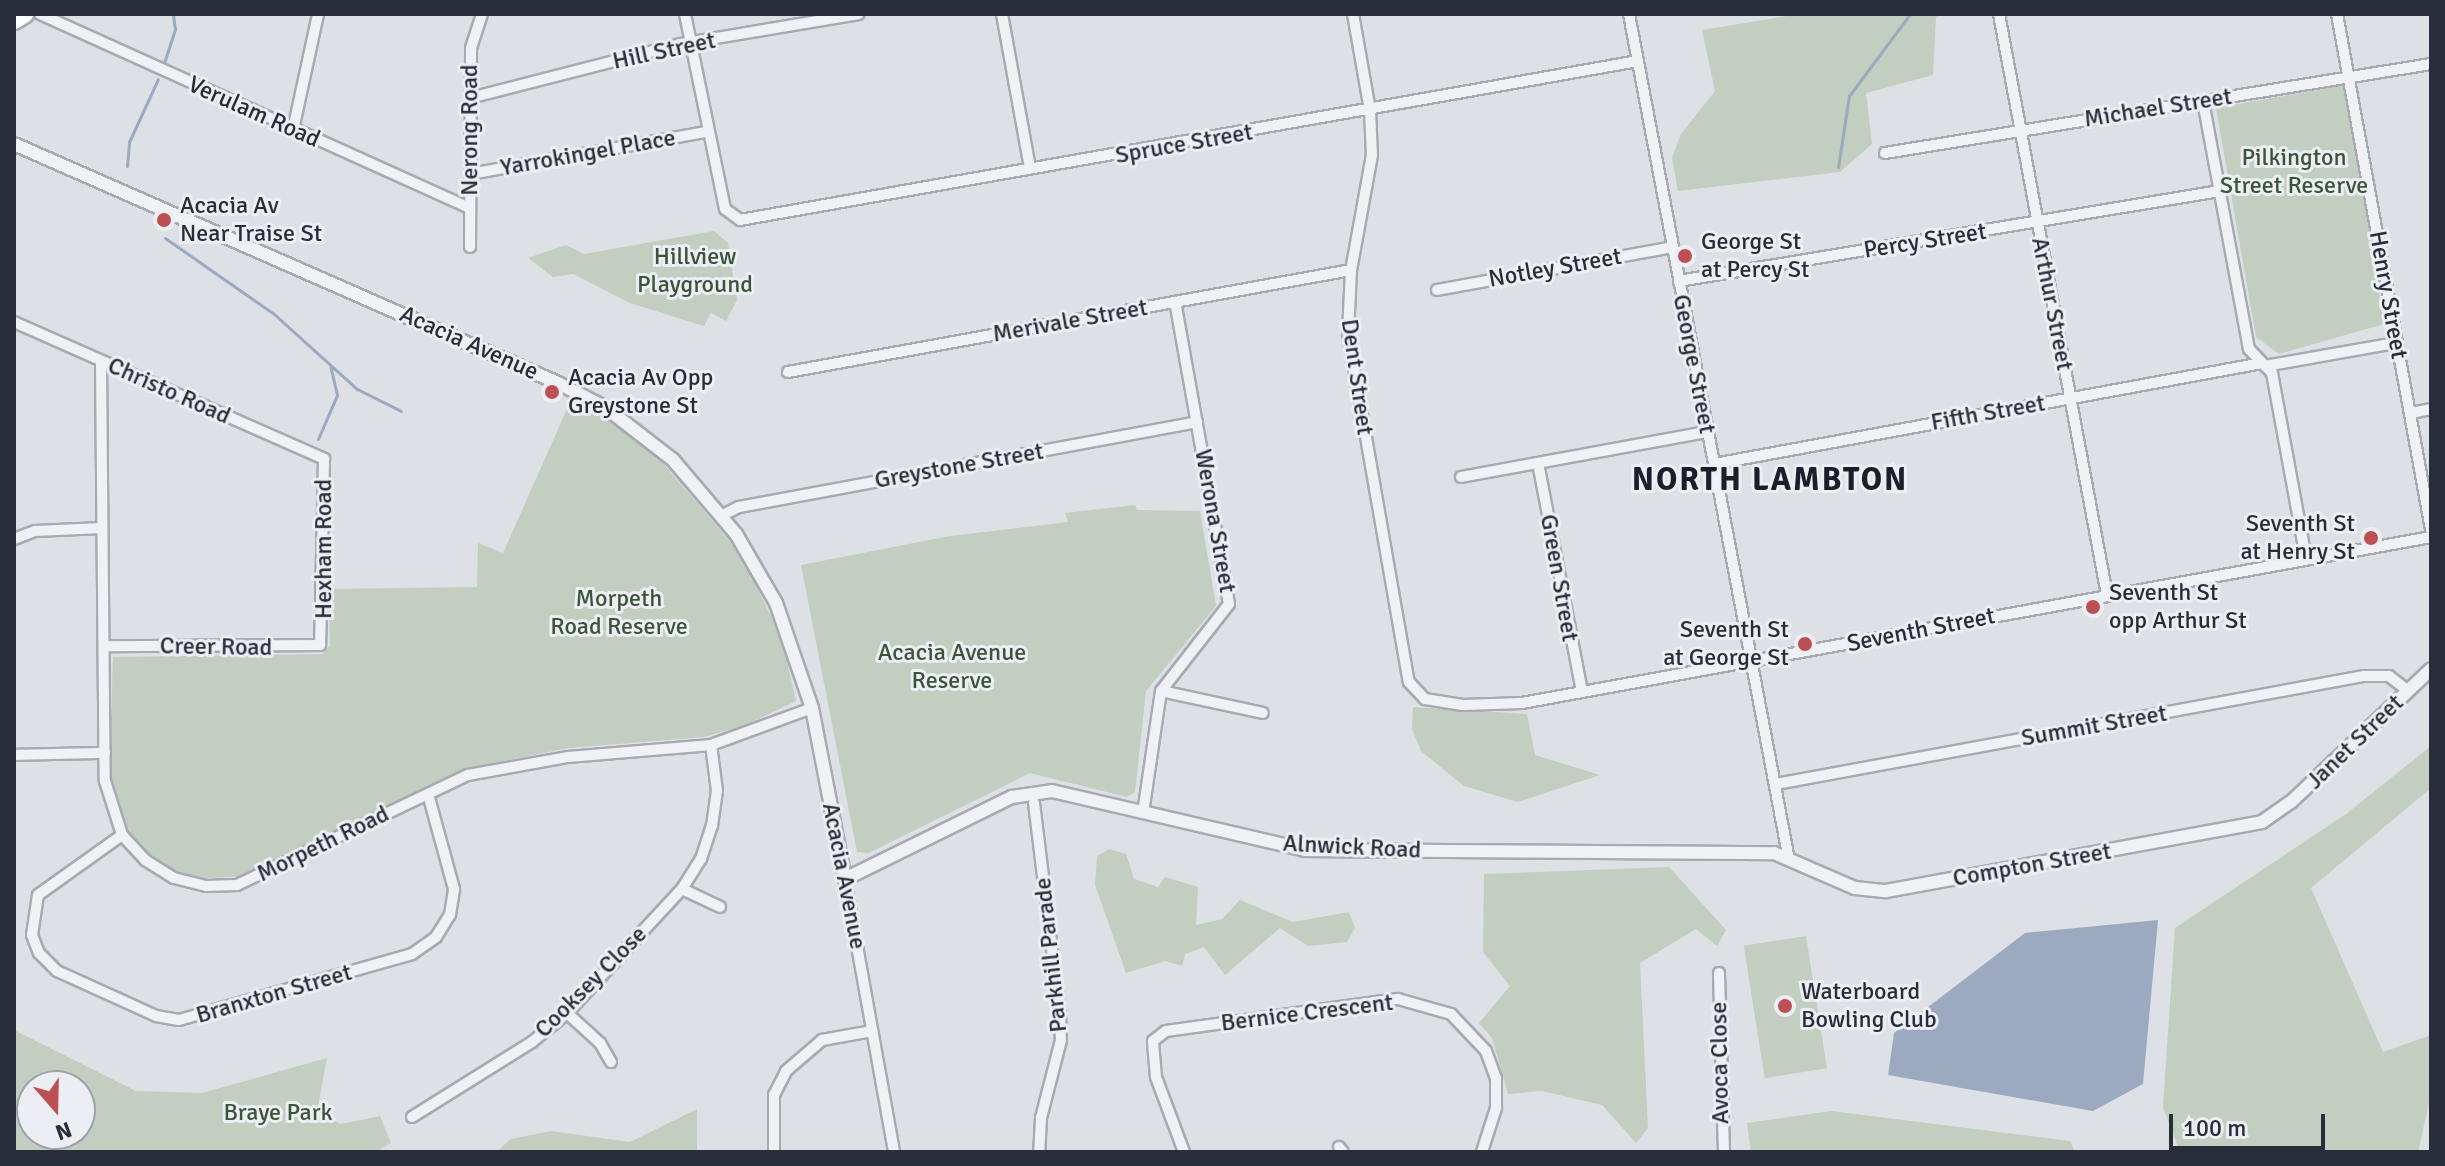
<!DOCTYPE html>
<style>
body{margin:0}
#map{position:relative;width:2445px;height:1166px;overflow:hidden;background:#dde0e5;font-family:Signika,sans-serif}
div>[style]{position:absolute}
[style*='--x']{left:calc(var(--x)*1px);top:calc(var(--y)*1px);width:calc(var(--w)*1px);rotate:calc(var(--a)*1deg)}
.green>*{inset:0;background:#c2cebf;transform-origin:0 0}
.water>*{inset:0;background:#9caac1}
.stream>*{height:3px;margin:-1.5px;padding:0 1.5px;transform-origin:1.5px;border-radius:1.5px;background:#9caac1}
.roads{filter:drop-shadow(2px 0 #a7aab2) drop-shadow(-2px 0 #a7aab2) drop-shadow(0 2px #a7aab2) drop-shadow(0 -2px #a7aab2)}
.minor>*{height:10px;margin:-5px;padding:0 5px;transform-origin:5px;border-radius:5px;background:#eff1f4}
.tertiary>*{height:12px;margin:-6px;padding:0 6px;transform-origin:6px;border-radius:6px;background:#eff1f4}
.trunk>*{height:18px;margin:-9px;padding:0 9px;transform-origin:9px;border-radius:9px;background:#fff}
.dots>*{width:22px;height:22px;translate:-50% -50%;box-sizing:border-box;border:4px solid #eceef3;border-radius:50%}
span{translate:-50% -50%;white-space:nowrap;text-align:center;line-height:1.15;-webkit-text-stroke:6px #eceef3;paint-order:stroke}
.street-label{font-size:24px;color:#292d3a}
.park-label{font-size:24px;color:#3a5438}
.poi-label{font-size:24px;color:#292d3a}
.left{translate:0 -50%;text-align:left}
.right{translate:-100% -50%;text-align:right}
.district-label{font-size:32px;color:#1b1e2b;font-weight:700;letter-spacing:2px}
.frame{position:absolute;inset:0;border:16px solid #292d3a;pointer-events:none}
.north{position:absolute;left:16px;top:1070px;width:80px;height:80px;box-sizing:border-box;background:#eceef3;border:2px solid #9ea1a9;border-radius:50%;rotate:160deg;font-size:22px;font-weight:700;line-height:32px;text-align:center;color:#292d3a}
.north::after{content:'';display:block;margin:auto;width:28px;height:36px;background:#bd5054;clip-path:polygon(50% 0,100% 100%,50% 72%,0 100%)}
.scale{position:absolute;left:2169px;top:1114px;width:156px;height:36px;box-sizing:border-box;border:4px solid #292d3a;border-top:0;padding-left:10px;font-size:24px;line-height:28px;white-space:nowrap;color:#292d3a;-webkit-text-stroke:6px #eceef3;paint-order:stroke}
</style>
<div id="map">
<div class="green">
<div style="clip-path:polygon(1799px 14px,1942px 14px,1936px 17px,1933px 75px,1866px 93px,1872px 144px,1840px 172px,1678px 191px,1672px 158px,1681px 134px,1715px 91px,1702px 30px)"></div>
<div style="clip-path:polygon(2346px 85px,2384px 324px,2279px 354px,2256px 337px,2216px 108px)"></div>
<div style="clip-path:polygon(714px 231px,728px 243px,737px 300px,726px 321px,711px 313px,704px 326px,630px 303px,573px 274px,553px 277px,528px 258px,566px 245px,584px 254px)"></div>
<div style="clip-path:polygon(571px 400px,603px 416px,661px 461px,740px 553px,782px 639px,796px 701px,746px 725px,704px 737px,569px 748px,473px 767px,244px 876px,196px 879px,164px 868px,131px 841px,115px 813px,109px 782px,113px 657px,322px 654px,330px 646px,329px 589px,477px 587px,478px 543px,503px 553px)"></div>
<div style="clip-path:polygon(1135px 505px,1137px 510px,1200px 511px,1216px 606px,1146px 691px,1135px 792px,1127px 797px,1030px 773px,869px 853px,857px 852px,801px 565px,950px 536px,1068px 522px,1065px 513px)"></div>
<div style="clip-path:polygon(1413px 707px,1527px 714px,1535px 755px,1600px 775px,1518px 802px,1464px 786px,1421px 751px,1412px 729px)"></div>
<div style="clip-path:polygon(2431px 746px,2431px 788px,2311px 888px,2383px 1052px,2431px 1035px,2431px 1094px,2418px 1152px,2180px 1152px,2163px 1107px,2175px 928px,2346px 814px)"></div>
<div style="clip-path:polygon(1109px 849px,1126px 854px,1134px 879px,1158px 887px,1165px 877px,1198px 887px,1196px 925px,1222px 919px,1240px 900px,1293px 922px,1349px 912px,1355px 928px,1347px 942px,1308px 946px,1280px 928px,1225px 975px,1204px 947px,1185px 954px,1182px 966px,1166px 961px,1126px 973px,1095px 885px,1097px 856px)"></div>
<div style="clip-path:polygon(1669px 867px,1726px 930px,1717px 946px,1696px 929px,1640px 963px,1648px 1128px,1636px 1143px,1602px 1105px,1542px 1091px,1508px 1094px,1492px 1038px,1479px 1023px,1510px 986px,1483px 952px,1484px 874px)"></div>
<div style="left:1806px;top:936px;width:134px;height:63px;rotate:81deg"></div>
<div style="clip-path:polygon(evenodd,14px 1030px,136px 1091px,202px 1093px,327px 1058px,317px 1112px,341px 1124px,380px 1116px,391px 1143px,375px 1152px,14px 1152px,14px 1030px,32px 1086px,80px 1086px,80px 1134px,32px 1134px,32px 1086px)"></div>
<div style="clip-path:polygon(697px 1109px,697px 1152px,496px 1152px,511px 1139px,551px 1131px,630px 1142px)"></div>
<div style="clip-path:polygon(1831px 1111px,2070px 1141px,2075px 1152px,1751px 1152px,1747px 1123px)"></div>
</div>
<div class="water">
<div style="clip-path:polygon(2158px 920px,2143px 1084px,2093px 1111px,1888px 1075px,1894px 1033px,2025px 933px)"></div>
</div>
<div class="stream">
<div style="--x:164;--y:63;--w:36;--a:-72"></div>
<div style="--x:175;--y:29;--w:15;--a:-98"></div>
<div style="--x:127;--y:166;--w:24;--a:-85"></div>
<div style="--x:129;--y:142;--w:69;--a:-65.3"></div>
<div style="--x:1838;--y:167;--w:72;--a:-81.2"></div>
<div style="--x:1849;--y:96;--w:102;--a:-53.4"></div>
<div style="--x:165;--y:238;--w:133;--a:34.9"></div>
<div style="--x:274;--y:314;--w:112;--a:42.1"></div>
<div style="--x:357;--y:389;--w:49;--a:26.6"></div>
<div style="--x:318;--y:439;--w:48;--a:-66.6"></div>
<div style="--x:337;--y:395;--w:28;--a:-103"></div>
</div>
<div class="roads">
<div class="minor">
<div style="--x:40;--y:14;--w:472;--a:24.3"></div>
<div style="--x:685;--y:14;--w:199;--a:78.4"></div>
<div style="--x:725;--y:209;--w:19;--a:36"></div>
<div style="--x:740;--y:220;--w:912;--a:-10.04"></div>
<div style="--x:1002;--y:14;--w:157;--a:79.7"></div>
<div style="--x:1353;--y:14;--w:97;--a:80"></div>
<div style="--x:1370;--y:110;--w:45;--a:87.5"></div>
<div style="--x:1372;--y:155;--w:117;--a:100.3"></div>
<div style="--x:1351;--y:270;--w:64;--a:92.7"></div>
<div style="--x:1348;--y:334;--w:353;--a:80.1"></div>
<div style="--x:1409;--y:682;--w:23;--a:47"></div>
<div style="--x:1425;--y:699;--w:38;--a:9"></div>
<div style="--x:1463;--y:705;--w:59;--a:-1.9"></div>
<div style="--x:1522;--y:703;--w:924;--a:-10.35"></div>
<div style="--x:1629;--y:14;--w:856;--a:79.29"></div>
<div style="--x:1999;--y:14;--w:591;--a:79.47"></div>
<div style="--x:2337;--y:14;--w:524;--a:79.66"></div>
<div style="--x:470;--y:98;--w:217;--a:-14.4"></div>
<div style="--x:680;--y:44;--w:181;--a:-9.5"></div>
<div style="--x:2203;--y:101;--w:252;--a:79.5"></div>
<div style="--x:2249;--y:349;--w:33;--a:46"></div>
<div style="--x:2272;--y:373;--w:189;--a:79.6"></div>
<div style="--x:293;--y:130;--w:119;--a:-77.8"></div>
<div style="--x:1885;--y:153;--w:553;--a:-9.26"></div>
<div style="--x:470;--y:174;--w:240;--a:-10.1"></div>
<div style="--x:470;--y:247;--w:199;--a:-89.7"></div>
<div style="--x:471;--y:48;--w:36;--a:-72"></div>
<div style="--x:1679;--y:281;--w:547;--a:-9.46"></div>
<div style="--x:1437;--y:290;--w:240;--a:-10.3"></div>
<div style="--x:14;--y:322;--w:339;--a:23.8"></div>
<div style="--x:324;--y:459;--w:186;--a:91.2"></div>
<div style="--x:320;--y:645;--w:216;--a:179.7"></div>
<div style="--x:101;--y:361;--w:420;--a:89.5"></div>
<div style="--x:105;--y:781;--w:57;--a:72.5"></div>
<div style="--x:122;--y:835;--w:34;--a:47"></div>
<div style="--x:145;--y:860;--w:34;--a:32"></div>
<div style="--x:174;--y:878;--w:33;--a:14"></div>
<div style="--x:206;--y:886;--w:31;--a:-2"></div>
<div style="--x:237;--y:885;--w:256;--a:-25.5"></div>
<div style="--x:468;--y:775;--w:102;--a:-10.2"></div>
<div style="--x:568;--y:757;--w:144;--a:-4.8"></div>
<div style="--x:711;--y:745;--w:108;--a:-20.1"></div>
<div style="--x:2265;--y:366;--w:133;--a:-10"></div>
<div style="--x:788;--y:372;--w:572;--a:-10.27"></div>
<div style="--x:2411;--y:413;--w:20;--a:-11"></div>
<div style="--x:1538;--y:463;--w:233;--a:79.1"></div>
<div style="--x:1714;--y:464;--w:557;--a:-10.44"></div>
<div style="--x:1461;--y:477;--w:250;--a:-10.4"></div>
<div style="--x:723;--y:515;--w:18;--a:-27"></div>
<div style="--x:739;--y:507;--w:466;--a:-10.5"></div>
<div style="--x:14;--y:539;--w:22;--a:-21"></div>
<div style="--x:35;--y:531;--w:67;--a:-2.6"></div>
<div style="--x:1161;--y:691;--w:104;--a:12.2"></div>
<div style="--x:14;--y:755;--w:91;--a:-1.3"></div>
<div style="--x:1776;--y:784;--w:598;--a:-10.41"></div>
<div style="--x:2364;--y:676;--w:25;--a:0"></div>
<div style="--x:2389;--y:676;--w:24;--a:38"></div>
<div style="--x:1034;--y:803;--w:213;--a:83"></div>
<div style="--x:1060;--y:1014;--w:26;--a:88"></div>
<div style="--x:1061;--y:1040;--w:81;--a:104.4"></div>
<div style="--x:1041;--y:1118;--w:34;--a:93"></div>
<div style="--x:1143;--y:813;--w:123;--a:-81.6"></div>
<div style="--x:1161;--y:691;--w:110;--a:-52"></div>
<div style="--x:1229;--y:604;--w:307;--a:-100.1"></div>
<div style="--x:122;--y:835;--w:103;--a:144.5"></div>
<div style="--x:38;--y:895;--w:40;--a:98.5"></div>
<div style="--x:32;--y:935;--w:19;--a:69"></div>
<div style="--x:39;--y:953;--w:25;--a:45"></div>
<div style="--x:57;--y:971;--w:109;--a:24.4"></div>
<div style="--x:156;--y:1016;--w:23;--a:10"></div>
<div style="--x:179;--y:1020;--w:242;--a:-15.8"></div>
<div style="--x:412;--y:954;--w:29;--a:-35"></div>
<div style="--x:436;--y:937;--w:26;--a:-58"></div>
<div style="--x:450;--y:915;--w:26;--a:-81"></div>
<div style="--x:454;--y:889;--w:98;--a:-105.3"></div>
<div style="--x:845;--y:879;--w:277;--a:79.8"></div>
<div style="--x:682;--y:889;--w:42;--a:25.3"></div>
<div style="--x:1719;--y:973;--w:179;--a:88.4"></div>
<div style="--x:567;--y:1013;--w:45;--a:42.3"></div>
<div style="--x:600;--y:1043;--w:22;--a:60"></div>
<div style="--x:412;--y:1117;--w:142;--a:-32"></div>
<div style="--x:532;--y:1042;--w:45;--a:-39.6"></div>
<div style="--x:567;--y:1013;--w:169;--a:-47.2"></div>
<div style="--x:682;--y:889;--w:36;--a:-58"></div>
<div style="--x:701;--y:859;--w:35;--a:-72"></div>
<div style="--x:712;--y:826;--w:35;--a:-82"></div>
<div style="--x:717;--y:791;--w:46;--a:-97.4"></div>
<div style="--x:1339;--y:1147;--w:6;--a:51"></div>
<div style="--x:774;--y:1152;--w:57;--a:-90"></div>
<div style="--x:774;--y:1095;--w:27;--a:-63"></div>
<div style="--x:786;--y:1071;--w:48;--a:-40.7"></div>
<div style="--x:822;--y:1040;--w:51;--a:-10.2"></div>
<div style="--x:1184;--y:1152;--w:80;--a:-110.5"></div>
<div style="--x:1156;--y:1077;--w:36;--a:-95"></div>
<div style="--x:1153;--y:1041;--w:16;--a:-38"></div>
<div style="--x:1166;--y:1031;--w:234;--a:-7.9"></div>
<div style="--x:1398;--y:999;--w:55;--a:15.8"></div>
<div style="--x:1451;--y:1014;--w:51;--a:46.6"></div>
<div style="--x:1486;--y:1051;--w:29;--a:70"></div>
<div style="--x:1496;--y:1078;--w:30;--a:90"></div>
<div style="--x:1496;--y:1108;--w:46;--a:107.7"></div>
</div>
<div class="tertiary">
<div style="--x:14;--y:144;--w:594;--a:23.72"></div>
<div style="--x:558;--y:383;--w:54;--a:27.5"></div>
<div style="--x:606;--y:408;--w:85;--a:37.8"></div>
<div style="--x:673;--y:460;--w:97;--a:49.6"></div>
<div style="--x:736;--y:534;--w:80;--a:59.9"></div>
<div style="--x:776;--y:603;--w:111;--a:71.1"></div>
<div style="--x:812;--y:708;--w:174;--a:79.1"></div>
<div style="--x:845;--y:879;--w:186;--a:-26.2"></div>
<div style="--x:1012;--y:797;--w:40;--a:-8.5"></div>
<div style="--x:1052;--y:791;--w:260;--a:13.1"></div>
<div style="--x:1305;--y:850;--w:469;--a:0.4"></div>
<div style="--x:1774;--y:853;--w:88;--a:23.4"></div>
<div style="--x:1855;--y:888;--w:31;--a:6"></div>
<div style="--x:1886;--y:891;--w:382;--a:-10.4"></div>
<div style="--x:2262;--y:822;--w:35;--a:-35"></div>
<div style="--x:2291;--y:802;--w:193;--a:-43.5"></div>
</div>
<div class="trunk">
<div style="--x:14;--y:20;--w:12;--a:-31"></div>
</div>
</div>
<div class="dots">
<div style="left:164px;top:220px;background:#bd5054"></div>
<div style="left:1685px;top:256px;background:#bd5054"></div>
<div style="left:552px;top:392px;background:#bd5054"></div>
<div style="left:2371px;top:538px;background:#bd5054"></div>
<div style="left:2093px;top:607px;background:#bd5054"></div>
<div style="left:1805px;top:644px;background:#bd5054"></div>
<div style="left:1785px;top:1006px;background:#bd5054"></div>
</div>
<div class="street-label">
<span style="left:664px;top:51px;rotate:-12deg">Hill Street</span>
<span style="left:2158px;top:108px;rotate:-9deg">Michael Street</span>
<span style="left:254px;top:112px;rotate:24deg">Verulam Road</span>
<span style="left:470px;top:130px;rotate:-90deg">Nerong Road</span>
<span style="left:1184px;top:144px;rotate:-10deg">Spruce Street</span>
<span style="left:588px;top:153px;rotate:-10deg">Yarrokingel Place</span>
<span style="left:1925px;top:241px;rotate:-9deg">Percy Street</span>
<span style="left:1555px;top:268px;rotate:-10deg">Notley Street</span>
<span style="left:2388px;top:295px;rotate:80deg">Henry Street</span>
<span style="left:2052px;top:304px;rotate:79deg">Arthur Street</span>
<span style="left:1070px;top:321px;rotate:-10deg">Merivale Street</span>
<span style="left:469px;top:343px;rotate:24deg">Acacia Avenue</span>
<span style="left:1694px;top:364px;rotate:79deg">George Street</span>
<span style="left:1357px;top:377px;rotate:82deg">Dent Street</span>
<span style="left:169px;top:391px;rotate:24deg">Christo Road</span>
<span style="left:1988px;top:413px;rotate:-10deg">Fifth Street</span>
<span style="left:959px;top:466px;rotate:-10deg">Greystone Street</span>
<span style="left:1215px;top:521px;rotate:80deg">Werona Street</span>
<span style="left:324px;top:549px;rotate:-90deg">Hexham Road</span>
<span style="left:1559px;top:578px;rotate:80deg">Green Street</span>
<span style="left:1921px;top:630px;rotate:-11deg">Seventh Street</span>
<span style="left:216px;top:647px;rotate:1deg">Creer Road</span>
<span style="left:2094px;top:726px;rotate:-10deg">Summit Street</span>
<span style="left:2355px;top:742px;rotate:-44deg">Janet Street</span>
<span style="left:323px;top:844px;rotate:-26deg">Morpeth Road</span>
<span style="left:1352px;top:847px;rotate:3deg">Alnwick Road</span>
<span style="left:2032px;top:865px;rotate:-10deg">Compton Street</span>
<span style="left:844px;top:876px;rotate:79deg">Acacia Avenue</span>
<span style="left:1051px;top:955px;rotate:-96deg">Parkhill Parade</span>
<span style="left:591px;top:982px;rotate:-45deg">Cooksey Close</span>
<span style="left:274px;top:994px;rotate:-16deg">Branxton Street</span>
<span style="left:1307px;top:1013px;rotate:-7deg">Bernice Crescent</span>
<span style="left:1720px;top:1063px;rotate:-91deg">Avoca Close</span>
</div>
<div class="park-label">
<span style="left:2294px;top:172px">Pilkington<br>Street Reserve</span>
<span style="left:695px;top:271px">Hillview<br>Playground</span>
<span style="left:619px;top:613px">Morpeth<br>Road Reserve</span>
<span style="left:952px;top:667px">Acacia Avenue<br>Reserve</span>
<span style="left:278px;top:1113px">Braye Park</span>
</div>
<div class="poi-label">
<span class="left" style="left:180px;top:220px">Acacia Av<br>Near Traise St</span>
<span class="left" style="left:1701px;top:256px">George St<br>at Percy St</span>
<span class="left" style="left:568px;top:392px">Acacia Av Opp<br>Greystone St</span>
<span class="right" style="left:2355px;top:538px">Seventh St<br>at Henry St</span>
<span class="left" style="left:2109px;top:607px">Seventh St<br>opp Arthur St</span>
<span class="right" style="left:1789px;top:644px">Seventh St<br>at George St</span>
<span class="left" style="left:1801px;top:1006px">Waterboard<br>Bowling Club</span>
</div>
<div class="district-label">
<span style="left:1770px;top:480px">NORTH LAMBTON</span>
</div>
<div class="frame"></div>
<div class="north">N</div>
<div class="scale">100 m</div>
</div>
